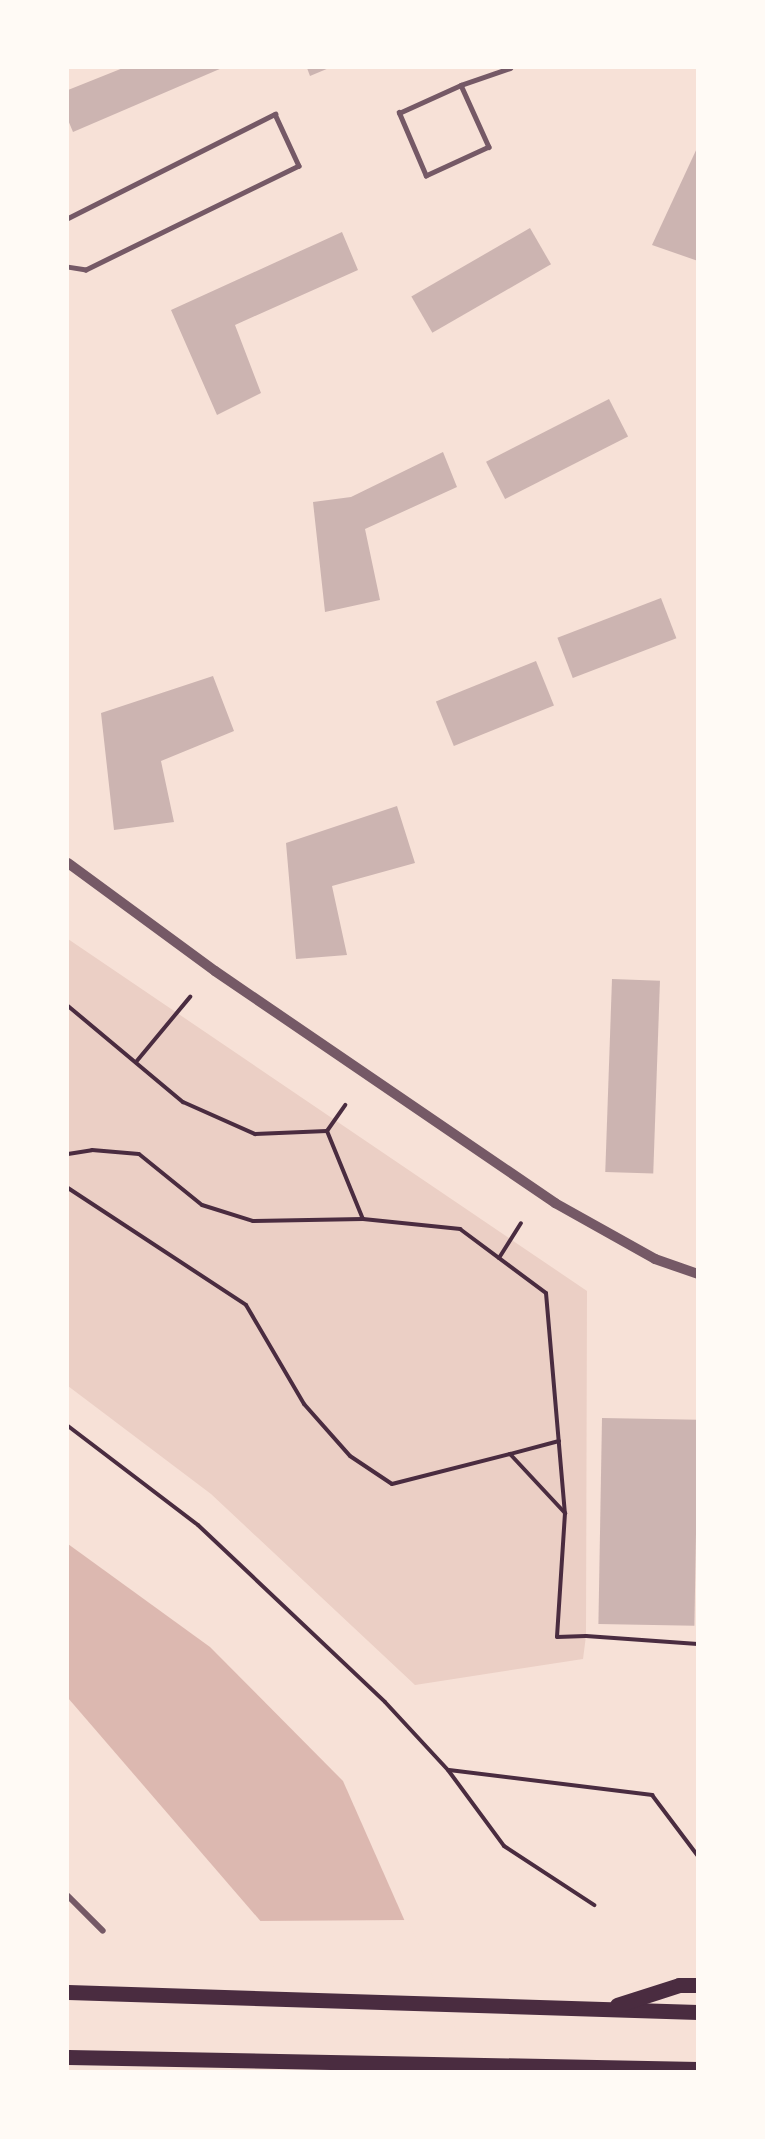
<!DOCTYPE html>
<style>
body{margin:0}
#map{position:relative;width:765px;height:2139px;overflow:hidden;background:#f7e1d7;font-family:"IBM Plex Sans",sans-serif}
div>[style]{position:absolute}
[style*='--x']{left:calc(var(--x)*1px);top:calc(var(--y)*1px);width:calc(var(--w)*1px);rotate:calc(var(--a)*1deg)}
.green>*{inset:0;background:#ebcfc5}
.water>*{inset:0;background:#dcb8b0}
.pier>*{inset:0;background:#f7e1d7}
.building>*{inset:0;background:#ccb4b1;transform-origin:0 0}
.path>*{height:4px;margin:-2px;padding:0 2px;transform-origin:2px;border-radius:2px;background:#4a2c40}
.service>*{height:4.5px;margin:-2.25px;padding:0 2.25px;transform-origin:2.25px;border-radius:2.25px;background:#755966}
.minor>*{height:6px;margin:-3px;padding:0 3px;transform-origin:3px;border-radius:3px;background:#755966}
.tertiary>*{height:10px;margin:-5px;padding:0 5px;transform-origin:5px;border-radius:5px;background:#755966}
.primary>*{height:15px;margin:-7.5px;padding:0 7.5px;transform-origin:7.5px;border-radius:7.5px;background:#4a2c40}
span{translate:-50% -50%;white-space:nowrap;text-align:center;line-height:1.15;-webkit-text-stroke:6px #fffaf5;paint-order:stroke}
.frame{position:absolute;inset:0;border:69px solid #fffaf5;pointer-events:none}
</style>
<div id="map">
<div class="green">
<div style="clip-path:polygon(68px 939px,587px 1291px,586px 1636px,583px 1659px,415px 1685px,211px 1494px,68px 1386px)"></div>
</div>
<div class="water">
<div style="clip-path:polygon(68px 1544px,210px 1647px,343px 1781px,471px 2071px,263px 1924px,68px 1698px)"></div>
</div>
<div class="pier">
<div style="clip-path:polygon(408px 1920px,474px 2072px,315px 2072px,256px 1921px)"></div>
</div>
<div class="building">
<div style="clip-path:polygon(123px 68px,222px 68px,73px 132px,68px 120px,68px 90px)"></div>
<div style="clip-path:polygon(307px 68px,329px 68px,310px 76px)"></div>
<div style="clip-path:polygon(698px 146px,698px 261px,652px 245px)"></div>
<div style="left:530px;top:228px;width:42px;height:137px;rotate:60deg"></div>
<div style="clip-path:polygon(342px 232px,358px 270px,235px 325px,261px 393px,217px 415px,171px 310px)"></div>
<div style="left:609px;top:399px;width:42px;height:138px;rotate:63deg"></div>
<div style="clip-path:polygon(443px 452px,457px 487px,365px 529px,380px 600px,325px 612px,313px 502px,351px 497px)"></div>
<div style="left:661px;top:598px;width:43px;height:111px;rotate:69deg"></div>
<div style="left:536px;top:661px;width:48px;height:108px;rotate:68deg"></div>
<div style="clip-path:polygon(213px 676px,234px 731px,161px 761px,174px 822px,114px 830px,101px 713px)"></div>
<div style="clip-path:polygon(397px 806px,415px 863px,332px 886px,347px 955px,296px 959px,286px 843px)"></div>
<div style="left:612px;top:979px;width:48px;height:193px;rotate:2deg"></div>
<div style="left:602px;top:1418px;width:96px;height:206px;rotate:1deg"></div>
</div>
<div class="path">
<div style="--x:68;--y:1006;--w:150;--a:39.9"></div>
<div style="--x:183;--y:1102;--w:79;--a:24"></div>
<div style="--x:255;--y:1134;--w:72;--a:-2.4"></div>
<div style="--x:327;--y:1131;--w:95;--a:67.8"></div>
<div style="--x:363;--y:1219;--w:98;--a:5.9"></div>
<div style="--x:460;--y:1229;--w:107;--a:36.7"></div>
<div style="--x:546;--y:1293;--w:221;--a:85.1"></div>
<div style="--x:565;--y:1513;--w:124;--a:93.7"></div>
<div style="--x:557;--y:1637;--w:29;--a:-2"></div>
<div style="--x:586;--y:1636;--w:112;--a:4.1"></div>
<div style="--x:136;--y:1062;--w:85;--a:-50.3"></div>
<div style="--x:327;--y:1131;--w:32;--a:-55"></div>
<div style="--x:68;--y:1154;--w:24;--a:-9"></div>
<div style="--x:92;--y:1150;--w:47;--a:4.9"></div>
<div style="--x:139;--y:1154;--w:81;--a:39"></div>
<div style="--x:202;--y:1205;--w:53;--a:17.4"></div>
<div style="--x:253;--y:1221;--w:110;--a:-1"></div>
<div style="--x:68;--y:1188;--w:213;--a:33.3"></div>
<div style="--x:246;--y:1305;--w:115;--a:59.6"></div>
<div style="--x:304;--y:1404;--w:69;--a:48.5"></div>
<div style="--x:350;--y:1456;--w:50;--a:33.7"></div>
<div style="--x:392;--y:1484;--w:122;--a:-14.3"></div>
<div style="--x:499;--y:1258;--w:41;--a:-57.8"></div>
<div style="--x:68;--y:1426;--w:163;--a:37.3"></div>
<div style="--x:198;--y:1525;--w:257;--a:43.4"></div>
<div style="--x:385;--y:1702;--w:93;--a:47.2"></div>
<div style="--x:448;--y:1770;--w:94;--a:53.6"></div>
<div style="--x:504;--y:1846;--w:108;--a:33.2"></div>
<div style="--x:559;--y:1441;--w:51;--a:165.1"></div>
<div style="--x:510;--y:1454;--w:81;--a:47"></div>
<div style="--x:449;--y:1770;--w:205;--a:7"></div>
<div style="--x:652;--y:1795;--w:76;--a:53"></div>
</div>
<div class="service">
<div style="--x:461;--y:85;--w:68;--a:65.7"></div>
<div style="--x:489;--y:147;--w:69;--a:155.3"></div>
<div style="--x:426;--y:176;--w:69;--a:-113.2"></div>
<div style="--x:399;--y:113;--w:68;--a:-24.3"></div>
<div style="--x:461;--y:85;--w:52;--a:-19.1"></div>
<div style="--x:68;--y:218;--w:232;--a:-26.7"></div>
<div style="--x:275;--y:114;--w:57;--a:65.2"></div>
<div style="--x:299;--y:166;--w:237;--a:154"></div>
<div style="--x:86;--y:270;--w:18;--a:-171"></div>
</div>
<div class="minor">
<div style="--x:68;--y:1896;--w:49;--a:45"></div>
</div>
<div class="tertiary">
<div style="--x:68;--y:863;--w:182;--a:36.3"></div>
<div style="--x:215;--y:971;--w:412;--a:34.3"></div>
<div style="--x:555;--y:1203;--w:115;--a:29.2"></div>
<div style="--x:655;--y:1259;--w:46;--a:19.2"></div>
</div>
<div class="primary">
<div style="--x:68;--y:1992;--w:630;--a:1.82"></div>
<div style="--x:617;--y:2005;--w:65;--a:-17.9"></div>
<div style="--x:679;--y:1985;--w:19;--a:0"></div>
<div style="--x:68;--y:2057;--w:630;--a:1.09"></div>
</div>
<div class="frame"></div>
</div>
